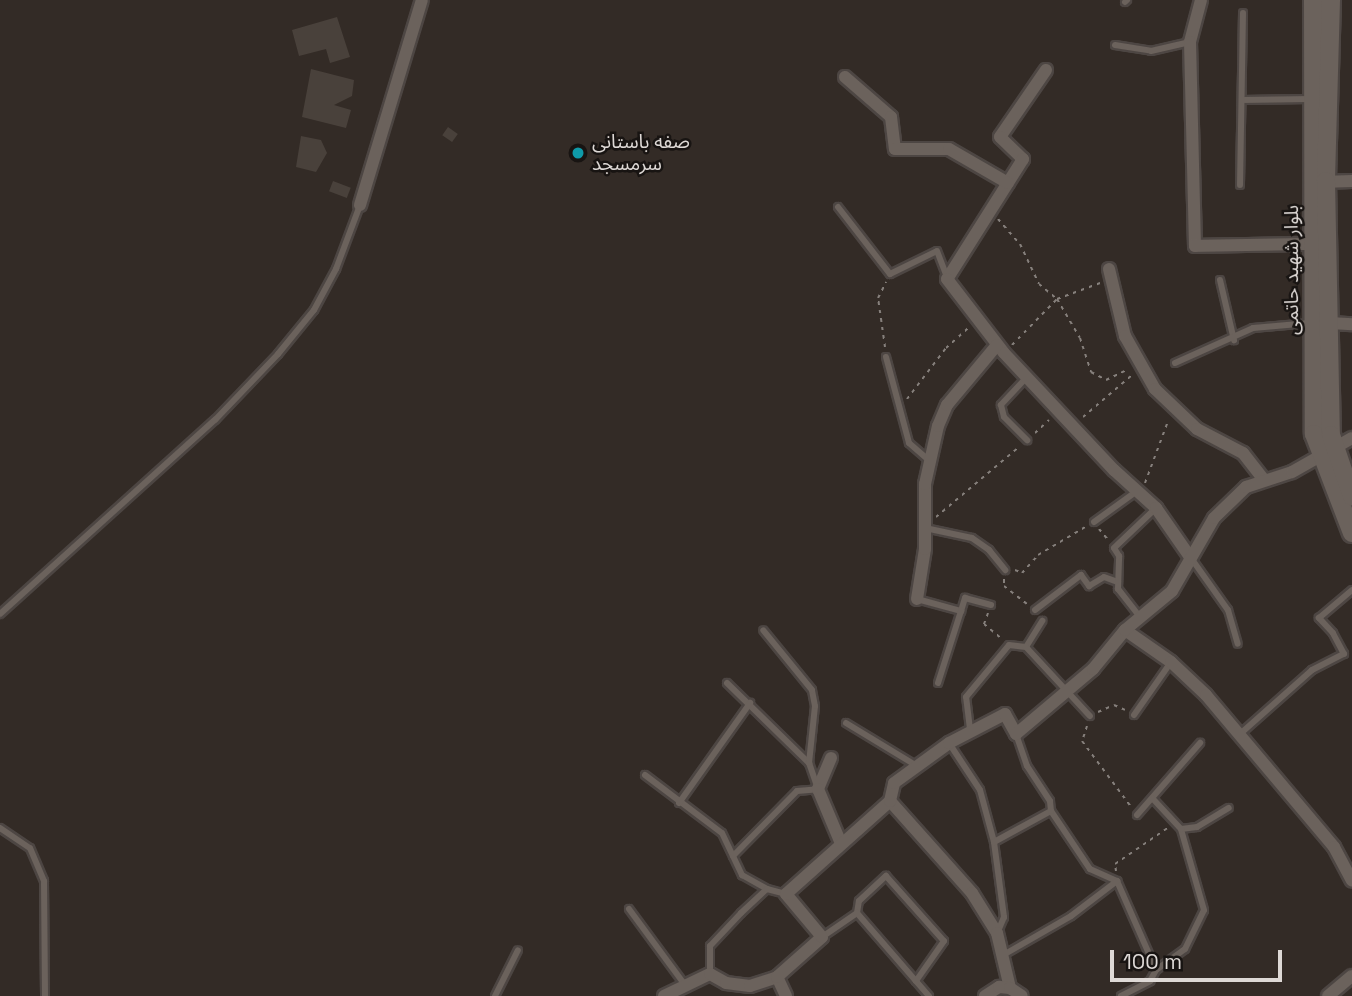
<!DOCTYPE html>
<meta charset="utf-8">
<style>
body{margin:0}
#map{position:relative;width:1352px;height:996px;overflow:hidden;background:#332b26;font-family:"Space Grotesk","Noto Sans Arabic",sans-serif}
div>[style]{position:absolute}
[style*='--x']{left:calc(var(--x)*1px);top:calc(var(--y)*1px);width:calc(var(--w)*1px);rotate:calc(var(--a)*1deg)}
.building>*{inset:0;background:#49413b;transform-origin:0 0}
.path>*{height:2px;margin-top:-1px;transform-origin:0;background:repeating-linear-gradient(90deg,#86807c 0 3.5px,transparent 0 8.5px)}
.roads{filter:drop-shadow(2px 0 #4d4643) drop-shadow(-2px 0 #4d4643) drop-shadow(0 2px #4d4643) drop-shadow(0 -2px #4d4643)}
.lane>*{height:6px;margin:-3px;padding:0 3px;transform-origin:3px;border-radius:3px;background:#6b625c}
.street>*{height:12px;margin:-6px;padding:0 6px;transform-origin:6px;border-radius:6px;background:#6b625c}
.secondary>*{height:18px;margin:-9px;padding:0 9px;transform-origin:9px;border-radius:9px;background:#6b625c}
.dots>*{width:19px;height:19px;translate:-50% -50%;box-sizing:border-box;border:4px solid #181412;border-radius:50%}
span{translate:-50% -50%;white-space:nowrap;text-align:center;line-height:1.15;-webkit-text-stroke:5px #181412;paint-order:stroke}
.poi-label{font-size:19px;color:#ded9d6}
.left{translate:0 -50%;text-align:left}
.street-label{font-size:19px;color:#ded9d6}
.scale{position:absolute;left:1110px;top:950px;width:172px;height:32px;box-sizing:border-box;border:4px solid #ded9d6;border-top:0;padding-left:9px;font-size:21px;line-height:24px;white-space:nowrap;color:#ded9d6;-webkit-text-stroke:5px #181412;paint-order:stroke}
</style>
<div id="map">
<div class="building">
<div style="clip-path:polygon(337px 17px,350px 57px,330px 63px,326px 49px,299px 56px,292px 30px)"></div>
<div style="clip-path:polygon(311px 69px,354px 80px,352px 96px,334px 105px,351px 110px,346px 128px,302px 117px)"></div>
<div style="left:448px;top:127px;width:12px;height:10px;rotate:35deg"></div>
<div style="clip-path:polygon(301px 136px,321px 140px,327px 153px,316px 172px,296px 167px)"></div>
<div style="left:333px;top:181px;width:19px;height:11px;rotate:21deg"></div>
</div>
<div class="path">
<div style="--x:998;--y:219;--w:33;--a:49"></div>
<div style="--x:1020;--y:244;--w:44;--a:64.6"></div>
<div style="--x:1039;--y:284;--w:23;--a:40"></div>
<div style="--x:1057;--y:299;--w:45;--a:59.5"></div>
<div style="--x:1080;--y:338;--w:36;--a:72"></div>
<div style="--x:1091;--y:372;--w:17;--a:28"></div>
<div style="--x:1106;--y:380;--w:25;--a:-26"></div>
<div style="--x:1012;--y:345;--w:64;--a:-45.6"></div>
<div style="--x:1057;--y:299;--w:46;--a:-20.4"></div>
<div style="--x:885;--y:347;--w:49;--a:-98.1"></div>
<div style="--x:878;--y:298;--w:18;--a:-63"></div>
<div style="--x:907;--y:399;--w:64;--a:-52.6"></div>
<div style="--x:946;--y:348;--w:31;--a:-42"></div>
<div style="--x:1083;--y:417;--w:65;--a:-40.6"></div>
<div style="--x:1035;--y:433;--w:19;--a:-43"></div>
<div style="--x:1145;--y:483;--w:66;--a:-69.6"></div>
<div style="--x:936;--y:517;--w:110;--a:-40.2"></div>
<div style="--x:1099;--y:529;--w:16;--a:50"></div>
<div style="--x:1015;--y:570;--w:8;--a:23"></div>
<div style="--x:1022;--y:573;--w:24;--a:-48"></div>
<div style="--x:1038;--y:555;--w:57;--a:-30.6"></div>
<div style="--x:1004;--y:579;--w:7;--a:90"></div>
<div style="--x:1004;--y:586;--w:29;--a:38"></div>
<div style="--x:988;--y:613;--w:12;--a:110"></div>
<div style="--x:984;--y:624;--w:25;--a:40"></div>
<div style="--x:1098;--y:712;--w:17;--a:-24"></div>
<div style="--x:1114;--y:705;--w:12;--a:24"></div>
<div style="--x:1087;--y:726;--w:16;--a:108"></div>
<div style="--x:1082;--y:741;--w:84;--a:53.3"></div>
<div style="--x:1116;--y:871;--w:7;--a:-98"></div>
<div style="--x:1115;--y:864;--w:65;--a:-34.4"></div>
</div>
<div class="roads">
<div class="lane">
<div style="--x:1125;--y:2;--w:3;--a:-45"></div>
<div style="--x:1115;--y:45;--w:36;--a:9"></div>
<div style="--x:1151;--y:51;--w:40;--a:-13"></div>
<div style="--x:1242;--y:100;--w:68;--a:-0.8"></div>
<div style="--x:1240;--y:185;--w:172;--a:-89"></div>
<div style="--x:838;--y:207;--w:85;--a:52.2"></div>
<div style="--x:890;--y:274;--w:52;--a:-26.1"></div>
<div style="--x:937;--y:251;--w:28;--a:69"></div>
<div style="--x:1220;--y:280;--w:62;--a:76.9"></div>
<div style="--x:886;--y:357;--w:89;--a:75"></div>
<div style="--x:909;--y:443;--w:29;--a:41"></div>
<div style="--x:1175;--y:363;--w:85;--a:-24.2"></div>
<div style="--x:1253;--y:328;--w:57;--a:-5"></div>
<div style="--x:1026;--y:378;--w:37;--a:133"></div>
<div style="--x:1001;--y:405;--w:12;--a:76"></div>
<div style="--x:1004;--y:417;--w:33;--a:45"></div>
<div style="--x:1094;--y:522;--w:53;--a:-35.8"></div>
<div style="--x:925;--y:528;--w:48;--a:12"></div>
<div style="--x:972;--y:538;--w:21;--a:35"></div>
<div style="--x:989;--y:550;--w:26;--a:51"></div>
<div style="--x:1191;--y:558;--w:64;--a:54.6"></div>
<div style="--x:1228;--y:610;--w:35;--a:74"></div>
<div style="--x:917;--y:599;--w:46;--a:15.3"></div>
<div style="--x:961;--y:611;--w:14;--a:-73"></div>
<div style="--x:965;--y:598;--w:27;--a:15"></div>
<div style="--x:1035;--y:610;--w:58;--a:-37.3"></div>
<div style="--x:1081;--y:575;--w:14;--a:54"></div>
<div style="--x:1089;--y:586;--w:17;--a:-31"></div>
<div style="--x:1104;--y:577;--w:15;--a:20"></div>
<div style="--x:0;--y:614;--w:290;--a:-42.1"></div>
<div style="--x:215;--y:420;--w:91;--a:-46.3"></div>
<div style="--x:278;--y:354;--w:57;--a:-50.7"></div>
<div style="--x:314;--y:310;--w:47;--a:-61.8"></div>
<div style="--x:336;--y:269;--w:68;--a:-69.4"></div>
<div style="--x:1140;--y:617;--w:36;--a:-128"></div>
<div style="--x:1118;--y:589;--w:33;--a:-88"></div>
<div style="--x:1119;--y:556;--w:9;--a:-122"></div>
<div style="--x:1114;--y:548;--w:58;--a:-43.6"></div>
<div style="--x:1026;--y:647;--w:31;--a:-58"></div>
<div style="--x:727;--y:683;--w:115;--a:44.3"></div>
<div style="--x:938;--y:683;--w:76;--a:-72.3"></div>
<div style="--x:1134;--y:715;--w:65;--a:-55.1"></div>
<div style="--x:846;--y:723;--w:83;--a:31.2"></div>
<div style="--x:970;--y:729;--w:32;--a:-97"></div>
<div style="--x:966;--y:697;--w:67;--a:-50.4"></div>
<div style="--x:1009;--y:645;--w:17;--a:7"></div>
<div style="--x:1026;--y:647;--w:94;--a:47.2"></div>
<div style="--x:1240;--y:734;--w:96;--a:-41.6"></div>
<div style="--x:1312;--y:670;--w:36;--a:-27"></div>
<div style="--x:1344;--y:654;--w:24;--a:-118"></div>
<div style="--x:1333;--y:633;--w:21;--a:-133"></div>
<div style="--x:1319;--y:618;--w:43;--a:-40.3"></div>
<div style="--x:949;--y:743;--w:56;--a:56.6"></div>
<div style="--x:980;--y:790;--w:54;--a:74.9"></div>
<div style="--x:994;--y:842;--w:76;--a:82.4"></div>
<div style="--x:1004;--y:917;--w:15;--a:113"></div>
<div style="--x:645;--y:775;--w:96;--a:37"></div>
<div style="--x:722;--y:833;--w:47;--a:64.5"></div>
<div style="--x:742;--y:875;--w:29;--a:29"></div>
<div style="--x:679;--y:803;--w:123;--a:-54.6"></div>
<div style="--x:1051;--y:811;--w:70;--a:56.1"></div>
<div style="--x:1090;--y:869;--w:30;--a:24"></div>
<div style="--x:1117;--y:881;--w:97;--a:66.3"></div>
<div style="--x:1137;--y:815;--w:96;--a:-48.8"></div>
<div style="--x:0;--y:828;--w:36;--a:34"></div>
<div style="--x:30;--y:848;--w:36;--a:67"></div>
<div style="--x:44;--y:881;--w:115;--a:89.5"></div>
<div style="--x:1181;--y:829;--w:16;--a:-7"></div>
<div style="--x:1197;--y:827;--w:37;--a:-31"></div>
<div style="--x:994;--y:842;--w:65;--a:-28.5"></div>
<div style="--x:1051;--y:811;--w:10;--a:-96"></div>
<div style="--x:1050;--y:801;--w:42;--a:-123.3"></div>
<div style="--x:1027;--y:766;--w:34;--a:-109"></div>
<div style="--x:733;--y:856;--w:91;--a:-45.4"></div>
<div style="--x:797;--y:791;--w:21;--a:-5"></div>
<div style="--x:818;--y:789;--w:28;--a:-109"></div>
<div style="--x:809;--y:763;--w:57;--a:-84"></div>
<div style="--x:815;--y:706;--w:16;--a:-101"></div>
<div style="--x:812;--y:690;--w:77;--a:-129.2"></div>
<div style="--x:629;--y:909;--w:94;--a:53.6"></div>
<div style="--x:857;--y:913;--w:12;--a:-81"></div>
<div style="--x:859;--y:901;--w:37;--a:-43"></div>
<div style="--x:886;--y:876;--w:87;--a:48.3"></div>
<div style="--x:944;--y:941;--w:49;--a:125"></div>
<div style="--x:822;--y:937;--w:42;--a:-34.4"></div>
<div style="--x:857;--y:913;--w:110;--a:49.1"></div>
<div style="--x:1005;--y:954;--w:76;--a:-29.9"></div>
<div style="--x:1071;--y:916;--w:58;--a:-37.3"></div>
<div style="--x:710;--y:974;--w:28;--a:-90"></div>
<div style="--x:710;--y:946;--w:45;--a:-46.8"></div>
<div style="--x:741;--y:913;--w:35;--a:-43"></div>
<div style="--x:767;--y:889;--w:20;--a:15"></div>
<div style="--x:495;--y:996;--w:51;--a:-63.4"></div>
<div style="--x:1121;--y:996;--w:33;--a:-27"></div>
<div style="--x:1150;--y:981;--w:13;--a:-61"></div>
<div style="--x:1156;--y:970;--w:36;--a:-36"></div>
<div style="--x:1185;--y:949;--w:43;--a:-64"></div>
<div style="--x:1204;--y:910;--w:84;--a:-105.9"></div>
<div style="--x:1181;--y:829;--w:41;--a:-133"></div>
</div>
<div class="street">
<div style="--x:1201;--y:0;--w:43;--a:104.7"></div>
<div style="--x:1190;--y:42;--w:204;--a:88.6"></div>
<div style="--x:1195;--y:246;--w:117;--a:-1"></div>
<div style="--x:1046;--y:70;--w:81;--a:124.5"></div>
<div style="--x:1000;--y:137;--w:32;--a:44"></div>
<div style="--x:1023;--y:159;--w:142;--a:122.3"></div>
<div style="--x:947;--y:279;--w:93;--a:52.4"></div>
<div style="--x:1004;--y:353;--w:161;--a:46.8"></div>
<div style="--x:1114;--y:470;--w:57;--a:42.1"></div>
<div style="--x:1156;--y:508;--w:60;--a:55.2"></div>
<div style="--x:845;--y:77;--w:61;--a:41"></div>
<div style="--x:891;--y:117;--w:32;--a:83"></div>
<div style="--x:895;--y:149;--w:54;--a:0"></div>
<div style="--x:949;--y:149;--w:68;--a:30"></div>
<div style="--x:1321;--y:182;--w:31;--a:-2"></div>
<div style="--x:360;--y:205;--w:214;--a:-73.2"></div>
<div style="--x:1109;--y:269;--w:69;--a:76.6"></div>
<div style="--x:1125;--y:336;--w:61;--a:60.5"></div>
<div style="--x:1155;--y:389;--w:58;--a:43.6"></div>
<div style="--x:1197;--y:429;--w:52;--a:27.6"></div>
<div style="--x:1243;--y:453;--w:33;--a:52"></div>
<div style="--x:1330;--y:323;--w:22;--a:3"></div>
<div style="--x:917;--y:599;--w:51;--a:-80.9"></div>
<div style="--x:925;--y:549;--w:65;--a:-90"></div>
<div style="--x:925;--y:484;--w:59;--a:-77.4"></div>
<div style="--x:938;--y:426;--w:23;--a:-67"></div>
<div style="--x:947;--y:405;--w:78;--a:-50.2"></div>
<div style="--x:1125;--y:630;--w:56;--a:34.8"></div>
<div style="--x:1171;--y:662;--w:48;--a:43.3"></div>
<div style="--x:1206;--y:695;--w:199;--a:49.9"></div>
<div style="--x:1334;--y:847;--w:38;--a:62"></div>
<div style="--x:831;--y:758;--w:34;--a:113"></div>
<div style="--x:818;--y:789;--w:56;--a:67.1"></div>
<div style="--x:890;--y:801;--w:123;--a:48.3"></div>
<div style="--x:972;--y:893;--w:47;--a:58"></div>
<div style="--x:997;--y:933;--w:57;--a:76.7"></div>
<div style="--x:664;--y:996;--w:51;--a:-25.6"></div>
<div style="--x:710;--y:974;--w:18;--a:29"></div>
<div style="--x:726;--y:983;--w:24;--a:7"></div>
<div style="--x:750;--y:986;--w:28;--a:-18"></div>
<div style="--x:786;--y:996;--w:21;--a:-115"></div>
<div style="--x:777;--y:977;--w:60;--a:-41.6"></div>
<div style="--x:822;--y:937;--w:56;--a:-129.9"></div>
<div style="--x:786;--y:894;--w:140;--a:-41.8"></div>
<div style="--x:890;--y:801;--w:18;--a:-77"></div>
<div style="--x:894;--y:783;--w:68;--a:-36"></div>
<div style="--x:949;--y:743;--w:63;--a:-27.4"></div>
<div style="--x:1005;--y:714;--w:23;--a:61"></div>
<div style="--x:1016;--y:734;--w:101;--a:-40.2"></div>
<div style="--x:1093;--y:669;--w:50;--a:-50.6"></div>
<div style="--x:1125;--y:630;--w:61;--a:-39.7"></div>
<div style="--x:1172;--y:591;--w:84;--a:-60.1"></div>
<div style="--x:1214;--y:518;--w:45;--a:-44.1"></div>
<div style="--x:1246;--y:487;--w:48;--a:-18.1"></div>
<div style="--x:1292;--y:472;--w:69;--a:-29.5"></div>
<div style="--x:985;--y:996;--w:17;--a:-33"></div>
<div style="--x:999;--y:987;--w:11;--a:5"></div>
<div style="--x:1010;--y:988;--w:14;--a:34"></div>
<div style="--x:1328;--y:996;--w:31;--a:-40"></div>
</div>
<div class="secondary">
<div style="--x:1313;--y:0;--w:434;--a:89.9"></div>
<div style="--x:1314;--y:434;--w:106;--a:69"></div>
<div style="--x:1331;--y:0;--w:181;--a:91.6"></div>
<div style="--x:1326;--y:181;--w:254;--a:88.9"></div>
<div style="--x:1331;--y:435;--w:65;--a:71"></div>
</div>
</div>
<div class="dots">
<div style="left:578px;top:153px;background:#0f9aa8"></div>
</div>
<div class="poi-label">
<span class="left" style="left:592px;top:153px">صفه باستانی<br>سرمسجد</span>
</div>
<div class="street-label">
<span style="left:1292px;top:270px;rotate:-90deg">بلوار شهید حاتمی</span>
</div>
<div class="scale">100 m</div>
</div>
